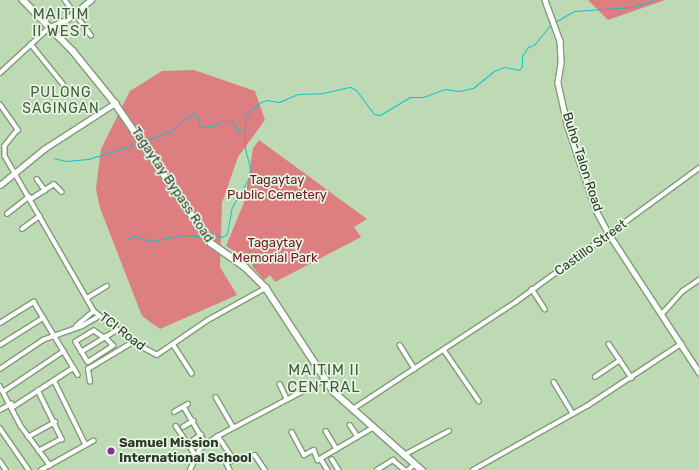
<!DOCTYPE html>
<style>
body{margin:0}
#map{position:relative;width:699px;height:470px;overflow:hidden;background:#bddab5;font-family:Rubik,sans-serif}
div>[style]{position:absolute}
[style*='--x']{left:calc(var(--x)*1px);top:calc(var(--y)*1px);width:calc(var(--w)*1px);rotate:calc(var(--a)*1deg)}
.green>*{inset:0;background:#dd7e81}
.stream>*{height:1px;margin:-0.5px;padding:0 0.5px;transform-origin:0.5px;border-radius:0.5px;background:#0fc4ca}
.roads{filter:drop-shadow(1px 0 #809b78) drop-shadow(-1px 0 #809b78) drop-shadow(0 1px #809b78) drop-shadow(0 -1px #809b78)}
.minor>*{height:3.5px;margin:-1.75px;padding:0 1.75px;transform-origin:1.75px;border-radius:1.75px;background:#fff}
.tertiary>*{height:4.5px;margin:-2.25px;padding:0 2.25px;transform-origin:2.25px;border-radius:2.25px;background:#fff}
.primary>*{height:5.5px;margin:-2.75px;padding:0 2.75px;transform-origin:2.75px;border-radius:2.75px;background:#fff}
.dots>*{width:11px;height:11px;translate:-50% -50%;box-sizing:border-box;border:2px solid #e7f6e3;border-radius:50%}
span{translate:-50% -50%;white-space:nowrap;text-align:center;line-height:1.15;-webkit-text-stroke:3.5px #e7f6e3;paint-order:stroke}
.street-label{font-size:13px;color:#2d392a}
.park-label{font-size:13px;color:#721723}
.poi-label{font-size:13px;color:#2d392a;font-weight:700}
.left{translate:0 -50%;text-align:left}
.neighbourhood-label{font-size:14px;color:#435c3c;letter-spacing:1px}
.quarter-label{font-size:15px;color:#435c3c;letter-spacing:1px}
</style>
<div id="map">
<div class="green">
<div style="clip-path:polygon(588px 0,665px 0,608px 20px)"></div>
<div style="clip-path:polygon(194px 70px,255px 91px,265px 120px,238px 157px,222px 203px,220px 267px,237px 295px,160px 329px,142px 316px,100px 208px,96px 189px,101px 149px,130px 91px,162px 71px)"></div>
<div style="clip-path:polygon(259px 140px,367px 219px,354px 227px,361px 237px,275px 282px,270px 275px,264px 280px,252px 266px,253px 262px,226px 246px,245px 200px,253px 148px)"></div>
</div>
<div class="stream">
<div style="--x:555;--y:22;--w:22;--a:-30"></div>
<div style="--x:574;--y:11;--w:58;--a:-3.9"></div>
<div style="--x:632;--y:7;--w:23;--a:-18"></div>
<div style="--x:147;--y:140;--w:27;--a:-20"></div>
<div style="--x:172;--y:131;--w:18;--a:-45"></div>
<div style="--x:185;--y:118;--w:9;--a:-27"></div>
<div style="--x:193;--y:114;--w:5;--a:22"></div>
<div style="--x:198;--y:116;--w:11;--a:80"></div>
<div style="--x:200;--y:127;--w:13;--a:-4"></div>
<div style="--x:213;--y:126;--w:10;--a:-29"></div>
<div style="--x:222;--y:121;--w:8;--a:0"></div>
<div style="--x:230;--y:121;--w:4;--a:27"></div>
<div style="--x:234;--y:123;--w:10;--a:66"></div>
<div style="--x:238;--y:132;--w:8;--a:-23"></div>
<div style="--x:54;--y:158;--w:12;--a:14"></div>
<div style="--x:66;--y:161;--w:22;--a:-5"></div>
<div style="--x:88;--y:159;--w:51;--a:-17"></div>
<div style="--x:211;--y:234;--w:11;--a:15"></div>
<div style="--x:222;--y:237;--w:6;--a:-31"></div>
<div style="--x:227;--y:234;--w:27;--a:-80"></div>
<div style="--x:232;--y:207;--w:34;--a:-60"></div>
<div style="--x:249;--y:178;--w:7;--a:-74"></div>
<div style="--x:251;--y:171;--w:23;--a:-105"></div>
<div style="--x:245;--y:149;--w:29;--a:-90"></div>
<div style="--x:245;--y:120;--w:9;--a:-63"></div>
<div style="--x:249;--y:112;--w:13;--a:-42"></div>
<div style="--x:259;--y:103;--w:8;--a:-23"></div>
<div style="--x:266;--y:100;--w:13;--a:9"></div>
<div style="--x:279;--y:102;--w:21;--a:-23"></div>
<div style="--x:298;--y:94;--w:25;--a:-2"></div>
<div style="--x:323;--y:93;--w:28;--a:-13"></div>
<div style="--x:350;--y:87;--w:7;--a:27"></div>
<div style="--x:356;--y:90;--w:30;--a:53"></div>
<div style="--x:374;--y:114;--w:6;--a:9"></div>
<div style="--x:380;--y:115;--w:35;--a:-31"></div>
<div style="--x:410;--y:97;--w:13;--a:0"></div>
<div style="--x:423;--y:97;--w:23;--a:-20"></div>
<div style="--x:445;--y:89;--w:14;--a:8"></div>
<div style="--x:459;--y:91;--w:14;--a:-12"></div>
<div style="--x:473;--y:88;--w:27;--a:-39"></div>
<div style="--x:494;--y:71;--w:11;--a:-22"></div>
<div style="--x:504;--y:67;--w:15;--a:11"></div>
<div style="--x:519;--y:70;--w:5;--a:-53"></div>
<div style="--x:522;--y:66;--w:10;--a:-90"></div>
<div style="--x:522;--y:56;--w:11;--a:-56"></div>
<div style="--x:528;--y:47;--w:6;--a:-18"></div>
<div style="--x:534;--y:45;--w:28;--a:-51"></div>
<div style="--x:127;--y:239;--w:8;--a:-23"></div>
<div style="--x:134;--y:236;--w:18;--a:16"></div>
<div style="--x:151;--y:241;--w:34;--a:-10"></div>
<div style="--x:184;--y:235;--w:15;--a:4"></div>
</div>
<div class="roads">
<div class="minor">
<div style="--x:65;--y:0;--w:44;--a:53.4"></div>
<div style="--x:31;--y:44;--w:51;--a:51.3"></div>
<div style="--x:0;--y:73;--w:68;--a:-42.6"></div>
<div style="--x:0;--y:104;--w:32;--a:55"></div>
<div style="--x:18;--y:130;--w:21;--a:129"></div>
<div style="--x:5;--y:146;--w:10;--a:90"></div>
<div style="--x:5;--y:156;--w:179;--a:60.1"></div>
<div style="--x:94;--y:311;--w:50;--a:38.5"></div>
<div style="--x:133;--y:342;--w:27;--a:28"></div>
<div style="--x:157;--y:355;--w:62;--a:-34.5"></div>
<div style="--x:208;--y:320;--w:66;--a:-28.9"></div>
<div style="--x:37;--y:179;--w:14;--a:54"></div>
<div style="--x:31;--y:199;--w:27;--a:-33"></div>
<div style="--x:54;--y:184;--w:11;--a:45"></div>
<div style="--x:7;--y:214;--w:28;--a:-38"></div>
<div style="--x:22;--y:229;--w:22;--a:-36"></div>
<div style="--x:532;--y:289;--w:24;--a:57"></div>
<div style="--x:87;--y:298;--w:23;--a:-31"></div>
<div style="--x:662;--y:314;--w:31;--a:-48"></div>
<div style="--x:683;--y:291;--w:19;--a:-35"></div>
<div style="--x:0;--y:323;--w:40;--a:-32"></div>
<div style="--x:34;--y:302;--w:85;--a:58.9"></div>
<div style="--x:76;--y:326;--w:23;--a:-40"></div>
<div style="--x:104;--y:338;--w:12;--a:-145"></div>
<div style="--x:94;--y:331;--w:21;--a:149"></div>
<div style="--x:76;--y:342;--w:23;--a:59"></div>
<div style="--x:88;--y:362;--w:30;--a:-33"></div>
<div style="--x:113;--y:346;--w:12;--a:-132"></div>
<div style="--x:173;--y:344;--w:35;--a:57"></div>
<div style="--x:609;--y:344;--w:41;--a:55.9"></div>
<div style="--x:0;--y:345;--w:51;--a:-32.1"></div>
<div style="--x:400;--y:345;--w:28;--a:58"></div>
<div style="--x:444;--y:350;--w:62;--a:55.5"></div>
<div style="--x:81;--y:352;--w:42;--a:-31.4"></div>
<div style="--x:0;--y:369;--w:52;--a:-34"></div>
<div style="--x:43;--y:340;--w:41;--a:-19.7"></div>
<div style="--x:82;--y:326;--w:20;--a:-30"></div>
<div style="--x:595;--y:377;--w:30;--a:-34"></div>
<div style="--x:54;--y:380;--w:72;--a:63.8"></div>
<div style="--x:90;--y:382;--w:13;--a:-99"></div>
<div style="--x:88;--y:369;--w:52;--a:-31"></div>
<div style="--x:554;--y:382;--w:37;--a:59"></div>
<div style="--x:280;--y:384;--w:17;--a:65"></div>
<div style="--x:0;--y:386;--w:45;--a:62.3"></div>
<div style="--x:21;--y:426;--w:49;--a:53.4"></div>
<div style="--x:38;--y:390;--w:55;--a:63.9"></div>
<div style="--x:62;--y:439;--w:26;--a:152"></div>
<div style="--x:3;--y:392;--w:73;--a:-33.9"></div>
<div style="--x:216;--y:397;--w:34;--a:60"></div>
<div style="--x:13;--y:407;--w:72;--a:-33"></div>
<div style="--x:184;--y:407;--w:43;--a:59.3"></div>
<div style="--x:353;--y:409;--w:195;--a:-33.3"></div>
<div style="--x:516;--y:302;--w:227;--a:-36.2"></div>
<div style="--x:0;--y:410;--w:13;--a:-29"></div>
<div style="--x:174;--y:412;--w:16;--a:-30"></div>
<div style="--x:350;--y:425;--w:14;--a:56"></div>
<div style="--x:176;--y:426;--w:36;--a:56"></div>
<div style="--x:183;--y:427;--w:12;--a:-31"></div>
<div style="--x:0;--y:428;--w:51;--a:55.4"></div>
<div style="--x:326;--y:431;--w:21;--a:59"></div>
<div style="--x:292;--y:432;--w:26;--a:62"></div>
<div style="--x:304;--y:455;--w:11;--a:-27"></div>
<div style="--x:314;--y:450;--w:11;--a:68"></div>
<div style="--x:318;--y:460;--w:65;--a:-30.5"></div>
<div style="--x:218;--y:436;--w:29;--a:56"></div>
<div style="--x:234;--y:460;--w:8;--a:150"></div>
<div style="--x:227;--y:464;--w:7;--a:63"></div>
<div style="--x:28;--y:437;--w:31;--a:-29"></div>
<div style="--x:192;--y:441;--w:11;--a:-34"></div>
<div style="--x:255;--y:455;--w:18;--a:56"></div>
<div style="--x:404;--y:455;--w:51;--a:-28.1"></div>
<div style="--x:321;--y:459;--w:13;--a:58"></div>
<div style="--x:332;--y:459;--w:13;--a:58"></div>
<div style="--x:0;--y:461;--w:11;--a:56"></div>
<div style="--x:41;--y:470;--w:60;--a:-29.1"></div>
<div style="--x:190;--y:470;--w:23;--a:-65"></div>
<div style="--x:200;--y:449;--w:22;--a:-36"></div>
<div style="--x:218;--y:436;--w:120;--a:-27.8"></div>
<div style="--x:377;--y:470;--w:19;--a:-32"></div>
<div style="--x:393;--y:460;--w:16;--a:40"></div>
<div style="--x:408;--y:470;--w:9;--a:-41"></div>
<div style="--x:473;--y:470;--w:131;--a:-29.3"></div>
<div style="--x:587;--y:406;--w:113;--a:-33.4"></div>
</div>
<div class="tertiary">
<div style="--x:545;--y:0;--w:44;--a:69.9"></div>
<div style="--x:560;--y:41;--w:22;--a:87"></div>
<div style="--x:561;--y:63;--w:20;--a:99"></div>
<div style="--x:558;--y:83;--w:42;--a:77.6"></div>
<div style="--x:567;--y:124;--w:91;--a:71.4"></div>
<div style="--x:596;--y:210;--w:27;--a:62"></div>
<div style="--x:609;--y:234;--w:165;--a:56.9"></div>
<div style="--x:50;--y:27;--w:17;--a:-24"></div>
<div style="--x:66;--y:20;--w:32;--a:-39"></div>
<div style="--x:0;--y:185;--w:57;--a:-39.3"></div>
<div style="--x:44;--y:149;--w:85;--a:-32.9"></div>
</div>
<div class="primary">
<div style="--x:23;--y:0;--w:71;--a:45.6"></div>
<div style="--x:73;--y:51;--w:67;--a:51.1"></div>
<div style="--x:115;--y:103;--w:170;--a:55.6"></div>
<div style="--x:211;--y:243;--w:42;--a:35.2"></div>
<div style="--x:245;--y:267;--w:30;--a:45"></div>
<div style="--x:266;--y:288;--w:124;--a:56.8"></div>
<div style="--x:334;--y:392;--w:118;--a:41.6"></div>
</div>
</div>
<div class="dots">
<div style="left:111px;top:451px;background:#852e9b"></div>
</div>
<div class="street-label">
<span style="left:582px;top:162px;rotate:72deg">Buho-Talon Road</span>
<span style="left:172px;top:185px;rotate:56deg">Tagaytay Bypass Road</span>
<span style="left:591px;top:248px;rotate:-36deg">Castillo Street</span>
<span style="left:122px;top:332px;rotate:37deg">TCI Road</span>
</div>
<div class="park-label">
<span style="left:277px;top:188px">Tagaytay<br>Public Cemetery</span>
<span style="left:275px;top:251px">Tagaytay<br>Memorial Park</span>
</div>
<div class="poi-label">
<span class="left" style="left:119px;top:451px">Samuel Mission<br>International School</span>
</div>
<div class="neighbourhood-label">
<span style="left:61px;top:101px">PULONG<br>SAGINGAN</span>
</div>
<div class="quarter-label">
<span style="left:61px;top:23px">MAITIM<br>II WEST</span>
<span style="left:324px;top:379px">MAITIM II<br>CENTRAL</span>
</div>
</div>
